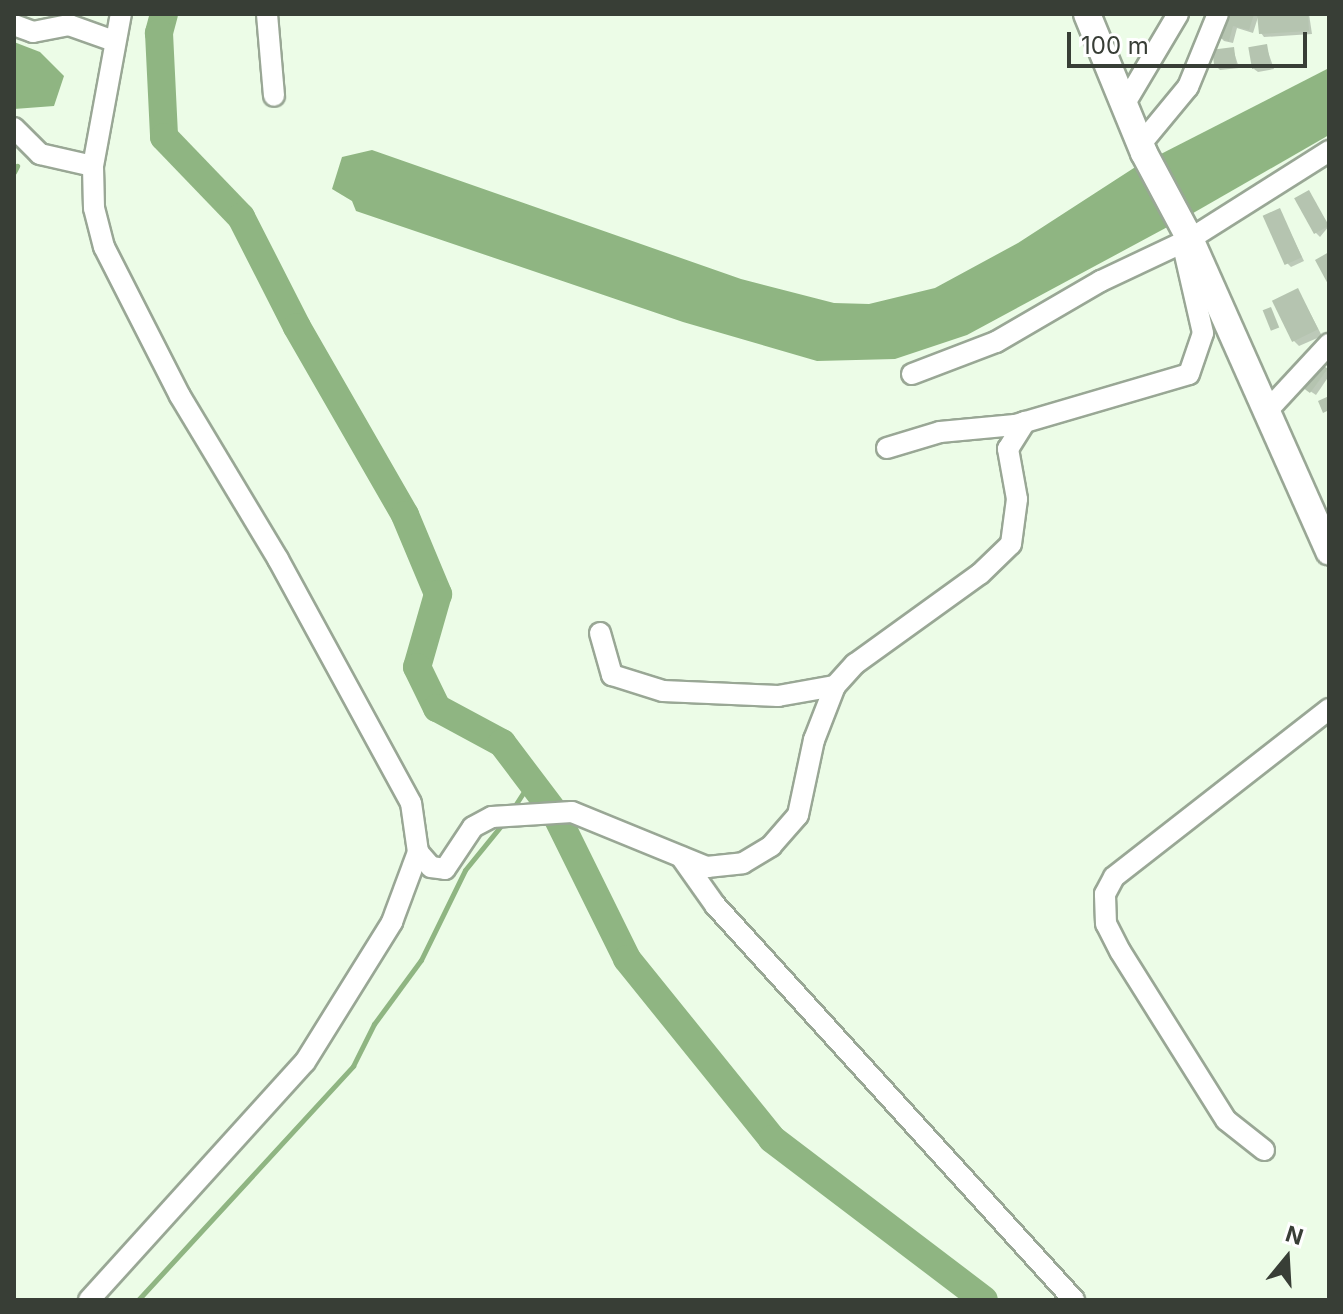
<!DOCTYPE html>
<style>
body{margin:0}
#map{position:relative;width:1343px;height:1314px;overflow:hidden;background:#ecfce7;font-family:Inter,sans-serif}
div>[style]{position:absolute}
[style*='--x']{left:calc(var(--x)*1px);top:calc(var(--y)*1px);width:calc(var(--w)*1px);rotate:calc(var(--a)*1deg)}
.water>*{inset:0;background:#8fb582}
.shadow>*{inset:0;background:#0003}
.stream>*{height:5px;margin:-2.5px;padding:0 2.5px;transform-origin:2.5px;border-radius:2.5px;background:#8fb582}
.river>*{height:28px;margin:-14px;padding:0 14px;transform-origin:14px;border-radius:14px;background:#8fb582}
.building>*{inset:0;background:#b5c4b0;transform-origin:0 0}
.roads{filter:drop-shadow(2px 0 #99a795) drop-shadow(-2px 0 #99a795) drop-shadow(0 2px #99a795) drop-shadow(0 -2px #99a795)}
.minor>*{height:20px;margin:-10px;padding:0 10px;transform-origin:10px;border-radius:10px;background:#fff}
.major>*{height:26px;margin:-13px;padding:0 13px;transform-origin:13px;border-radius:13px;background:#fff}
span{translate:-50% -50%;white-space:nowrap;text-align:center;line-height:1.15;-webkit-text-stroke:6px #fff;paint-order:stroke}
.frame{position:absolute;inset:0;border:16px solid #383e36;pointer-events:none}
.north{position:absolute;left:1247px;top:1218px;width:80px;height:80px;-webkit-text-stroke:6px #fff;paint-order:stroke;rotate:18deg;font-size:22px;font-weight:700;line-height:32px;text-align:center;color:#383e36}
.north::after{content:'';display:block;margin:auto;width:28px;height:36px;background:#383e36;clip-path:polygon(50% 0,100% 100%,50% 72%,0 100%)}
.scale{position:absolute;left:1067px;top:32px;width:240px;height:36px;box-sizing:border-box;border:4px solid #383e36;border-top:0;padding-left:10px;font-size:24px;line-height:28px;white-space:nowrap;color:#383e36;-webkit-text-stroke:6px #fff;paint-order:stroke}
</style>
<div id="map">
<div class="water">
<div style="clip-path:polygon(14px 42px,40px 52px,64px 76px,54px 106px,14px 109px)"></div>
<div style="clip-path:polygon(1329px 68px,1329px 135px,1188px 216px,1155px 157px)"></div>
<div style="clip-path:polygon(372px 150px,741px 279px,834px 303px,869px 304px,935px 288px,1018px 243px,1140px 164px,1173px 224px,967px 335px,895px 359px,817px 361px,683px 322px,356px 211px,352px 201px,332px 189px,342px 157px)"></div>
</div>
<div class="shadow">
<div style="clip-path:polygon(1226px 14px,1259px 14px,1253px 33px,1237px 28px,1233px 43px,1224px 41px,1220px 37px)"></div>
<div style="clip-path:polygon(1274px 14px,1309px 14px,1312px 34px,1264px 37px,1261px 33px)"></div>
<div style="clip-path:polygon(1266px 46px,1274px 69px,1258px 72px,1254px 69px)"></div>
<div style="clip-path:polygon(1233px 49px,1239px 68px,1220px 70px,1216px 66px)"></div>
<div style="clip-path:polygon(1309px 193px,1329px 226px,1320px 237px,1316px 233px)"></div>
<div style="clip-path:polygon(1280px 211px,1304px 261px,1291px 267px,1287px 263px)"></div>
<div style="clip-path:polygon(1298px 290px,1322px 336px,1299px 346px,1293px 340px)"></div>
<div style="clip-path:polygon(1327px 370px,1329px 376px,1316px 395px,1310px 391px)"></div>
</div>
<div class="stream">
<div style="--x:14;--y:172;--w:7;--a:-63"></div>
<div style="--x:512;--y:810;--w:35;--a:-57"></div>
<div style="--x:138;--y:1300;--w:318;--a:-47.4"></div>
<div style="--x:353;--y:1066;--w:47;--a:-63.4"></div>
<div style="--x:374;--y:1024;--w:79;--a:-53.7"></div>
<div style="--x:421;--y:960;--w:100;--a:-63.9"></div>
<div style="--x:465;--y:870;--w:62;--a:-50.9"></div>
</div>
<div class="river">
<div style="--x:164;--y:14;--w:20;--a:105"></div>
<div style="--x:159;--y:33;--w:104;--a:87.2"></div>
<div style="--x:164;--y:137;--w:111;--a:46.1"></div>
<div style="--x:241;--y:217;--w:123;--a:63"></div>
<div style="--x:297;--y:327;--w:217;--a:60.1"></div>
<div style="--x:405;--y:515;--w:86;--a:67.3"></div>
<div style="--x:438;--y:594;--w:76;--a:106"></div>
<div style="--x:417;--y:667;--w:46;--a:64"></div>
<div style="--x:437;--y:708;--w:74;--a:28.3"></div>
<div style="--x:502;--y:743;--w:88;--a:52.9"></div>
<div style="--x:555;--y:813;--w:163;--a:63.7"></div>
<div style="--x:627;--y:959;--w:231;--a:51.1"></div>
<div style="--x:772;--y:1139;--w:266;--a:37.2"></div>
</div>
<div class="building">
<div style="clip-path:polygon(1224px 14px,1254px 14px,1249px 30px,1233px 26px,1229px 41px,1217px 37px)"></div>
<div style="clip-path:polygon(1257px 14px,1308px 14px,1309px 31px,1259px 34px)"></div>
<div style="left:1267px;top:44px;width:22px;height:19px;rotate:80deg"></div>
<div style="left:1234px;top:47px;width:17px;height:22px;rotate:83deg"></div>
<div style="left:1309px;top:190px;width:41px;height:17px;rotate:61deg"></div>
<div style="left:1280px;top:208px;width:54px;height:19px;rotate:66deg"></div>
<div style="clip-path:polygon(1329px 252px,1329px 286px,1315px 260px)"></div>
<div style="left:1298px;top:288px;width:46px;height:29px;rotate:64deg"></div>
<div style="left:1271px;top:307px;width:22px;height:9px;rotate:68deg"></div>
<div style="left:1320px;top:363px;width:10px;height:30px;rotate:37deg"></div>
<div style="clip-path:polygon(1329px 396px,1329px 410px,1323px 413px,1318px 401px)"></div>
</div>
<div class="roads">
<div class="minor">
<div style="--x:267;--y:14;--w:82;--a:85.1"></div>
<div style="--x:14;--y:25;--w:20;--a:20"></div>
<div style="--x:33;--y:32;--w:37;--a:-11"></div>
<div style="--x:69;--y:25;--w:48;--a:19.6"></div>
<div style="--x:1124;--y:105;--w:106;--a:-59.3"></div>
<div style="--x:14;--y:128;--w:37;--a:45"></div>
<div style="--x:40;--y:154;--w:54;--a:12.8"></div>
<div style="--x:1140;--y:145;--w:75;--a:-50.4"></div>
<div style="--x:1188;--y:87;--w:79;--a:-67.7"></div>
<div style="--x:912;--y:374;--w:90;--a:-20.9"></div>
<div style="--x:996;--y:342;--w:121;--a:-30.2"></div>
<div style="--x:1101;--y:281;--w:98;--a:-25.3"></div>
<div style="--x:1190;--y:239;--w:165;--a:-32.3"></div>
<div style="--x:1266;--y:412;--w:93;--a:-47.2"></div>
<div style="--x:887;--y:448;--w:55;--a:-16.8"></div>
<div style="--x:940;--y:432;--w:75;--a:-5.3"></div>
<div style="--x:1015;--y:425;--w:181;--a:-16.3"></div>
<div style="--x:1189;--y:374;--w:43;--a:-71.1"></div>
<div style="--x:1203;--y:333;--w:89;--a:-102.9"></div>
<div style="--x:600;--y:633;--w:44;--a:74.1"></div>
<div style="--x:612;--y:675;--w:53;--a:17.4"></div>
<div style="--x:663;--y:691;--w:115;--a:2.5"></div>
<div style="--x:778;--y:696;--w:58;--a:-10"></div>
<div style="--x:835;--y:686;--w:30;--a:-48"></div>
<div style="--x:855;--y:664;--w:154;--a:-35.8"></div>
<div style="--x:980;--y:574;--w:43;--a:-44.1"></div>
<div style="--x:1011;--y:544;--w:45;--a:-82.4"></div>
<div style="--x:1017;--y:499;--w:51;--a:-100.2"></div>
<div style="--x:1008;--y:449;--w:32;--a:-58"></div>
<div style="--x:418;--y:852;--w:20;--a:49"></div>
<div style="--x:431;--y:867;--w:14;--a:8"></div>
<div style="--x:445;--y:869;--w:50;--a:-56.3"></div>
<div style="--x:473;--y:827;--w:21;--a:-28"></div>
<div style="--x:492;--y:817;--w:80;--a:-3.6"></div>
<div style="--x:572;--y:812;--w:146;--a:22.2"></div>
<div style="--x:707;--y:867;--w:36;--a:-6"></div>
<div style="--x:743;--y:863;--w:33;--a:-31"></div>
<div style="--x:771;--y:846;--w:41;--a:-48.9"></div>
<div style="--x:798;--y:815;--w:77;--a:-78"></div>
<div style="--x:814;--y:740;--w:58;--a:-68.7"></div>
<div style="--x:681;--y:857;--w:59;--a:54.7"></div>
<div style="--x:715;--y:905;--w:534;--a:47.73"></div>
<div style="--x:1264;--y:1150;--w:48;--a:-141.7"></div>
<div style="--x:1226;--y:1120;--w:199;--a:-122.1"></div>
<div style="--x:1120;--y:951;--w:30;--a:-117"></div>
<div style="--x:1106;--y:924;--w:30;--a:-92"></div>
<div style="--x:1105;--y:894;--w:19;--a:-62"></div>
<div style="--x:1114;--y:877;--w:273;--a:-38"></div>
<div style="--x:89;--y:1300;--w:321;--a:-47.8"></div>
<div style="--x:305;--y:1062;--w:165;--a:-58.1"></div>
<div style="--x:392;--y:922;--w:75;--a:-69.6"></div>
<div style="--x:418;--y:852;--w:49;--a:-98.1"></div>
<div style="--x:411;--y:803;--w:278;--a:-118.6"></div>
<div style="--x:278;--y:559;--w:190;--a:-121"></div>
<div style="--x:180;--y:396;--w:167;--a:-117"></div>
<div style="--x:104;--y:247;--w:40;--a:-104.4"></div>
<div style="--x:94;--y:208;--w:42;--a:-91.4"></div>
<div style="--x:93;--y:166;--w:155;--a:-79.6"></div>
</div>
<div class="major">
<div style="--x:1087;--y:14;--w:150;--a:67.7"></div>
<div style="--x:1144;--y:153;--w:98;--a:61.9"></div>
<div style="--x:1190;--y:239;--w:342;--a:66"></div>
</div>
</div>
<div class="frame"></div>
<div class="north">N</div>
<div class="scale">100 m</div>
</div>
